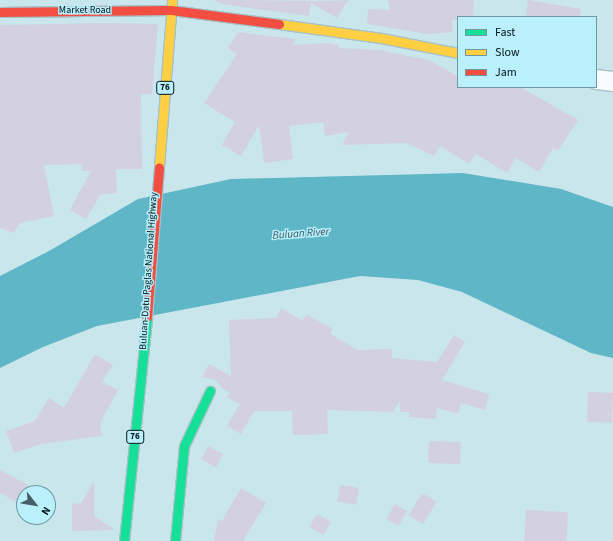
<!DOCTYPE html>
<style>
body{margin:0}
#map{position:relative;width:613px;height:541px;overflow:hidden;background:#c9e6ed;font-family:"Source Sans 3",sans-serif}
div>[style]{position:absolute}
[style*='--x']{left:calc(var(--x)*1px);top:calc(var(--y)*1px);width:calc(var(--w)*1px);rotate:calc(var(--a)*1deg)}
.water>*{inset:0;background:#5fb6c6}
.building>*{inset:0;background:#d3d0e1;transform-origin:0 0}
.roads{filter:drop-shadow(1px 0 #a6c1c7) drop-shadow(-1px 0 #a6c1c7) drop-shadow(0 1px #a6c1c7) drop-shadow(0 -1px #a6c1c7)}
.street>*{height:19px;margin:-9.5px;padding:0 9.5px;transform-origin:9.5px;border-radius:9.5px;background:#f7fbfc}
.fast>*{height:9px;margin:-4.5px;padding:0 4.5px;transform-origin:4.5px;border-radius:4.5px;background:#16e098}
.slow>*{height:9px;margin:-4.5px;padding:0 4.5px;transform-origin:4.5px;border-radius:4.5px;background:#ffcf43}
.jam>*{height:9px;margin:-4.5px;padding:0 4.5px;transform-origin:4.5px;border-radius:4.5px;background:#f24e42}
span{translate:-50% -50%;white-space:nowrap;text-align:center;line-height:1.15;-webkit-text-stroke:3px #baf0fc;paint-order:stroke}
.shield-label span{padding:1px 3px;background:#baf0fc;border:1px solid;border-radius:3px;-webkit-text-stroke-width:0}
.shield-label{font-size:9px;color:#00151a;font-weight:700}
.street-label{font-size:10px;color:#00151a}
.water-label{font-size:11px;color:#33545b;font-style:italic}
.legend{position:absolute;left:457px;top:16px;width:140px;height:72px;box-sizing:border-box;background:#baf0fc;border:1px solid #7098a2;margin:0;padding:5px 7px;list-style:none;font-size:12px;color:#00151a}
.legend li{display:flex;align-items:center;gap:8px;height:20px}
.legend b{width:20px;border:1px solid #7098a2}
.north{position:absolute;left:16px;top:485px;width:40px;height:40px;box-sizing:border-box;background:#baf0fc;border:1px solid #7098a2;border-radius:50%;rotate:121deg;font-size:11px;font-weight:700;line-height:16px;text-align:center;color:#00151a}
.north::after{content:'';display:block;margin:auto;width:14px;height:18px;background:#465e64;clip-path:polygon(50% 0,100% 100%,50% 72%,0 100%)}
</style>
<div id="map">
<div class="water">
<div style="clip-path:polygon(463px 173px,561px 189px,613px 207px,613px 358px,591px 353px,462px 292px,418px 280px,360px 276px,97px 326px,43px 347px,0 368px,0 276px,49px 251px,138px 199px,231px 179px)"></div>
</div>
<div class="building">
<div style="clip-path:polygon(214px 0,330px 1px,348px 0,337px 18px,311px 3px,309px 16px,221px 4px)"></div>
<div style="clip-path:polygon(388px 0,474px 0,473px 17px,452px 20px,453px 32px,427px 34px,367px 24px,368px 9px,390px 10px)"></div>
<div style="clip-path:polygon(528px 0,581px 9px,580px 17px,526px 17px)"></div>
<div style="clip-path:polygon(106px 23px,158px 24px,152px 94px,141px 94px,142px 169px,116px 169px,117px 193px,101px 194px,86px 219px,70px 210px,91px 171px,82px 171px,82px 164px,44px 165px,54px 216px,20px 223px,14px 233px,0 228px,0 25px)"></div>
<div style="clip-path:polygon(238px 32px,296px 39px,293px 45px,327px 43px,339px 45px,339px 48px,379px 50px,429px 60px,457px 76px,458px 87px,520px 87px,578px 120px,558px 151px,553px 148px,539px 172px,516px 158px,507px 173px,476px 154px,469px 164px,440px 146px,434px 156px,406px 143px,342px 145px,349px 132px,325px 136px,323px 122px,289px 126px,293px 159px,264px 163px,259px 125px,241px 156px,222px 145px,235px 122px,204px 103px,237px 54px,228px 48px)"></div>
<div style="clip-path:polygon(281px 308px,303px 321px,306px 314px,333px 329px,330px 334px,358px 350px,392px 349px,392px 358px,437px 362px,454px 335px,465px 342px,442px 380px,489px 394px,485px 410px,461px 403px,458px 414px,437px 408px,436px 419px,409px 417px,409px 412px,400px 412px,400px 400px,393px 412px,327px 410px,328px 434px,293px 435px,292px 411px,254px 411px,241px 434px,227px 426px,240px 404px,227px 397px,230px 393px,222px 388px,216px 380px,202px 377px,209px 364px,231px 376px,229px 320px,276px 318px)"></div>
<div style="clip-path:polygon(95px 354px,113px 365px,102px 382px,118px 390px,100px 423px,102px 436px,41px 444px,14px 453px,6px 431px,35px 421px,49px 398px,64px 408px)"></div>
<div style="left:588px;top:392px;width:25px;height:30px;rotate:2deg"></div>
<div style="left:429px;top:441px;width:32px;height:22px;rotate:2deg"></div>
<div style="left:208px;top:446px;width:17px;height:15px;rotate:28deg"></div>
<div style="clip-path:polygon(0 470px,28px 485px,18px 503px,0 493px)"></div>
<div style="clip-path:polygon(94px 481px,94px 516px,113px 528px,113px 530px,72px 531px,72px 504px,81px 503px)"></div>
<div style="left:340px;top:485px;width:19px;height:17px;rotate:9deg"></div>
<div style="clip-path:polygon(241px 488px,266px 503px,243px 541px,214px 541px,218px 520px,222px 521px)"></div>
<div style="left:422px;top:493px;width:17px;height:26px;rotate:31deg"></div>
<div style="left:395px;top:504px;width:14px;height:17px;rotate:30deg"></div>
<div style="left:526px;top:510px;width:42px;height:31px;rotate:3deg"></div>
<div style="left:317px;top:514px;width:16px;height:15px;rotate:30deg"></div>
</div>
<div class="roads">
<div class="street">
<div style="--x:596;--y:79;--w:17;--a:7"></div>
</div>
<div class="fast">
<div style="--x:124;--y:541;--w:225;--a:-84.1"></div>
<div style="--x:175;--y:541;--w:95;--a:-84.6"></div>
<div style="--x:184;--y:446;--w:61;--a:-64.7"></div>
</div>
<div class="slow">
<div style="--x:279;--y:24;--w:103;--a:7.8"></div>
<div style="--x:381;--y:38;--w:78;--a:11"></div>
<div style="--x:159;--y:167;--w:168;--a:-85.5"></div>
</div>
<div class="jam">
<div style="--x:0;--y:12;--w:171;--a:-0.7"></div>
<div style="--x:171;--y:10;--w:109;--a:7.4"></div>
<div style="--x:147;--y:317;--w:150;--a:-85.4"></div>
</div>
</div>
<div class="shield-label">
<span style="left:165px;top:88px">76</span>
<span style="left:135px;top:437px">76</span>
</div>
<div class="street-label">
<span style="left:85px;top:11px">Market Road</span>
<span style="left:149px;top:271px;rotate:-86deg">Buluan-Datu Paglas National Highway</span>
</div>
<div class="water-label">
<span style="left:301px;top:234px;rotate:-4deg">Buluan River</span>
</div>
<ul class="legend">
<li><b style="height:5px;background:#16e098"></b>Fast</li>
<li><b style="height:5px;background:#ffcf43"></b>Slow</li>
<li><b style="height:5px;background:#f24e42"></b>Jam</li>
</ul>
<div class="north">N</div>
</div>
